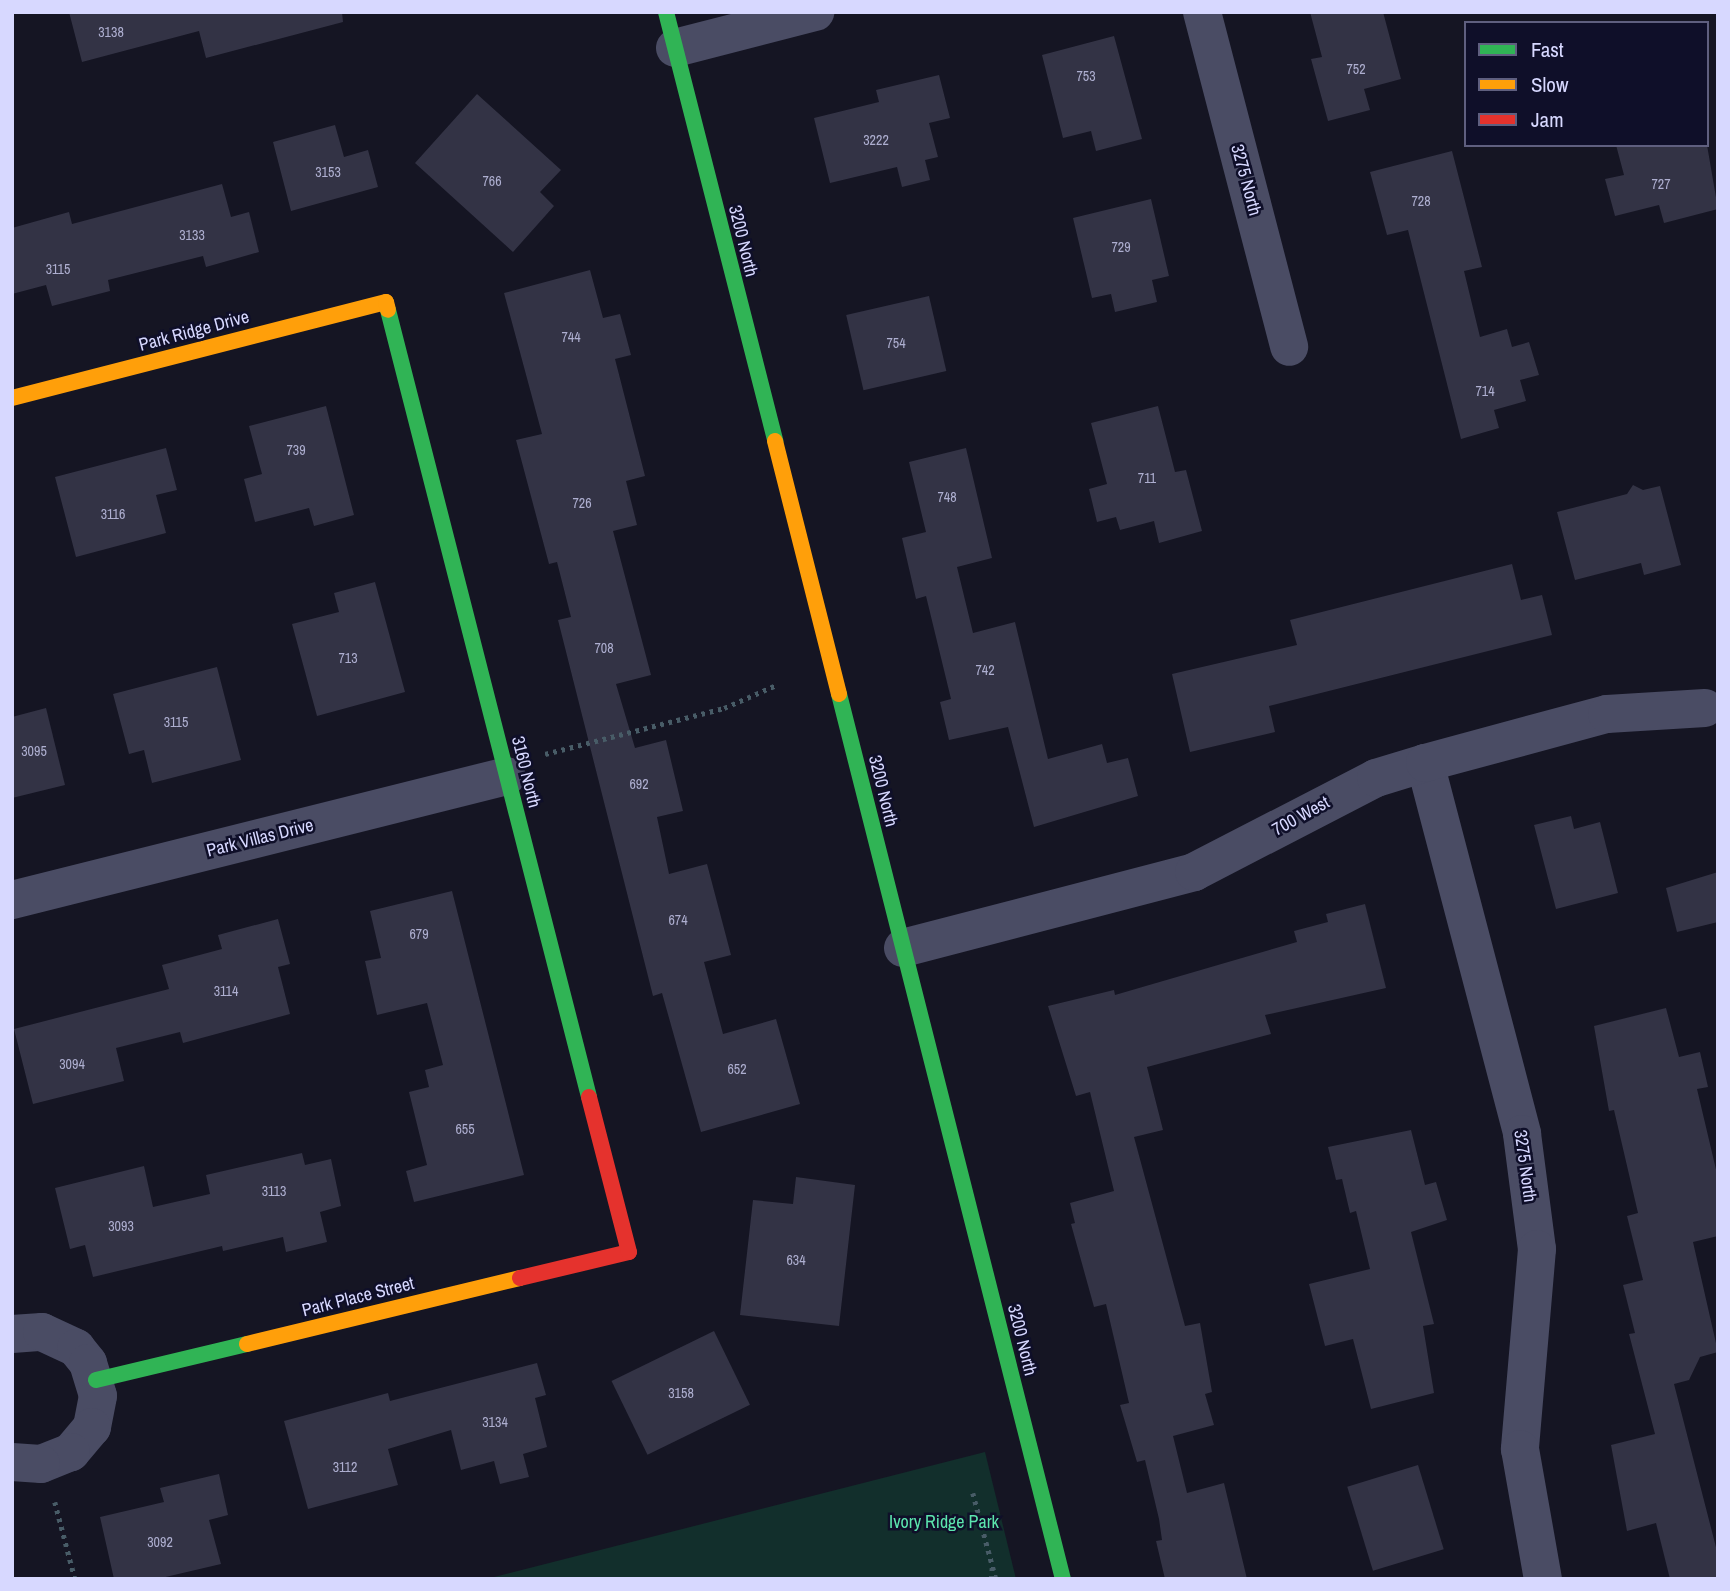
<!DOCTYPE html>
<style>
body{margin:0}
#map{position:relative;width:1730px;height:1591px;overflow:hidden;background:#151523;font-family:"Archivo Narrow",sans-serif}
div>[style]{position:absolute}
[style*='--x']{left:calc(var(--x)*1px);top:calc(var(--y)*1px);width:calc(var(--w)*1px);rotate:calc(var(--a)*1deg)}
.green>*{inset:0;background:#122f2c}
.building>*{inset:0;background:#333345;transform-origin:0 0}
.path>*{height:4.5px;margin-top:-2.25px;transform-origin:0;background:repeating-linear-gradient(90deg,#485c67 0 3.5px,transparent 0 8.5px)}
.street>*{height:38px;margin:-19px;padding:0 19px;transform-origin:19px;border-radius:19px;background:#4a4c64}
.fast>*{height:16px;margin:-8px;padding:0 8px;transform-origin:8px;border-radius:8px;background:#30b455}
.slow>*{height:16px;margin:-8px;padding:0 8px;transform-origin:8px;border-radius:8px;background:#ff9f0a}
.jam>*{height:16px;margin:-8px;padding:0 8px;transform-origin:8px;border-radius:8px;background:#e5322d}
span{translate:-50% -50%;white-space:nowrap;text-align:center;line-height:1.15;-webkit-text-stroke:5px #0f0f29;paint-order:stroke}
.number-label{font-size:14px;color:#aeafd0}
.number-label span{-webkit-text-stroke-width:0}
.street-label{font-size:18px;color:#d7d8ff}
.park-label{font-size:18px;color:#5ce5ae}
.frame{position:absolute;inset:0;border:14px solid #d7d8ff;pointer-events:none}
.legend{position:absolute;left:1464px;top:21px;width:245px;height:126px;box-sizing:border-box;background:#0f0f29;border:2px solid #5f5f7f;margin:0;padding:9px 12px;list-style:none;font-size:21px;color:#d7d8ff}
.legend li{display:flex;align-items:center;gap:14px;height:35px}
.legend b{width:35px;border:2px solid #5f5f7f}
</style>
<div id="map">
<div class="green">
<div style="clip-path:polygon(985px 1452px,1016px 1579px,486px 1579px)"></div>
</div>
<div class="building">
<div style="clip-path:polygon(69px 12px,342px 12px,343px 22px,206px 58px,199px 31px,82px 62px)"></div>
<div style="clip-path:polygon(1310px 12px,1383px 12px,1401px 79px,1364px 89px,1370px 110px,1328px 121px,1311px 59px,1322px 57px)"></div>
<div style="clip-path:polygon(1114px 36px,1142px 139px,1096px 151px,1091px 131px,1063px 138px,1042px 55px)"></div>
<div style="clip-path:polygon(939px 75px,950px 118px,929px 123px,938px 157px,925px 160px,930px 180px,902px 187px,897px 167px,830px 183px,814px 118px,879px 102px,876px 90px)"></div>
<div style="clip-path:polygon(477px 94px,561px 170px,540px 192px,554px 206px,513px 252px,415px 163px)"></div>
<div style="clip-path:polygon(335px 125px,344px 157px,368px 150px,378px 187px,291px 211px,273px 142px)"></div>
<div style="clip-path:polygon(1616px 145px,1707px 145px,1718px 209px,1664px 223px,1659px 205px,1615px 216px,1605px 179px,1624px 175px)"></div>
<div style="clip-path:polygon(1452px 151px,1482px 267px,1464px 271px,1480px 337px,1507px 329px,1512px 347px,1529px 342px,1539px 375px,1520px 380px,1526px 401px,1494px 410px,1499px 428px,1461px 439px,1408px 230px,1387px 235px,1370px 172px)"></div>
<div style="clip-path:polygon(222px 184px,231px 217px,249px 212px,259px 252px,206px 267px,203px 256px,108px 280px,110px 291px,52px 306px,46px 285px,12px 294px,12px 228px,69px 212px,72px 224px)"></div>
<div style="clip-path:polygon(1151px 199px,1169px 276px,1152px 280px,1157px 302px,1115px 312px,1111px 294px,1092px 298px,1073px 218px)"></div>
<div style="clip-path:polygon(590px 270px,603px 318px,620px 314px,631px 355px,615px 359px,645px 476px,626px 481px,637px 525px,613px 531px,651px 675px,616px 684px,635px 748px,666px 740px,683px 811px,657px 817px,669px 874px,707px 864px,731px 955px,704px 962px,723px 1034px,776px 1019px,800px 1104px,701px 1132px,662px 993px,653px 996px,558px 620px,571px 617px,557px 562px,549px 564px,516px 440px,542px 434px,504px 293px)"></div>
<div style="left:929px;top:296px;width:77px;height:85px;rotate:77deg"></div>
<div style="clip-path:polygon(326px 406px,354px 515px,314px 526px,309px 508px,255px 522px,244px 479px,262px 474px,249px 426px)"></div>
<div style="clip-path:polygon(1158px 406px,1175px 472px,1186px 470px,1202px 531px,1159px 543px,1154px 521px,1120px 530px,1116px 517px,1097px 522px,1089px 489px,1107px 484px,1091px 423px)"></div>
<div style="clip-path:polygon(166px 448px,177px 490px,156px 495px,166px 533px,76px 557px,55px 477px)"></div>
<div style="clip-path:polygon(966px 448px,992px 558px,957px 567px,973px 633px,1015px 622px,1048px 759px,1102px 744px,1107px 763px,1128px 758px,1138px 796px,1034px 827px,1008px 727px,949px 740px,940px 702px,951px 699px,926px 596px,916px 599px,902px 538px,926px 532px,909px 462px)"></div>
<div style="clip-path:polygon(1633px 485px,1643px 490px,1660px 486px,1681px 565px,1644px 575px,1641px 563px,1575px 580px,1557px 512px,1627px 494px)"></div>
<div style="clip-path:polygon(1512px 564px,1521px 600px,1542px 595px,1552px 635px,1269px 706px,1275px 732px,1190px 752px,1172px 674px,1297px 645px,1290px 620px)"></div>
<div style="clip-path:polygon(375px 582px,405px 692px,317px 716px,292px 624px,339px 612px,334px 593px)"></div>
<div style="clip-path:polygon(217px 667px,241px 760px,152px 783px,144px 750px,129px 754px,113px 694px)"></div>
<div style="clip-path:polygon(46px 708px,65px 785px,12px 798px,12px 717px)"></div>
<div style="clip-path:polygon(1571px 816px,1574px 829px,1600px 822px,1618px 893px,1556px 909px,1534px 825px)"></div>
<div style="clip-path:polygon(1718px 872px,1718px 922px,1677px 932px,1666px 888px)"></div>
<div style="clip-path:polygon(452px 891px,524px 1175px,414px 1202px,406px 1171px,427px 1165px,409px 1092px,429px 1087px,425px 1070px,443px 1065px,427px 1003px,377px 1015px,365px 961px,381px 958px,370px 911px)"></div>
<div style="clip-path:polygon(1365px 904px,1386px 988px,1265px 1015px,1271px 1034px,1147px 1067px,1163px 1130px,1134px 1137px,1185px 1326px,1200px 1323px,1212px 1392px,1205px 1394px,1214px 1425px,1173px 1436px,1187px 1493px,1224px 1483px,1247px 1579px,1165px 1579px,1156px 1541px,1162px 1540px,1159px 1519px,1145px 1460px,1137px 1462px,1120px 1405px,1129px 1403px,1106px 1304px,1094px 1307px,1071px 1224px,1075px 1223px,1070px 1203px,1114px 1191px,1090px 1092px,1076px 1096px,1048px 1006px,1114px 990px,1115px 995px,1297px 942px,1294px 931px,1328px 922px,1326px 914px)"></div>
<div style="clip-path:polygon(278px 919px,290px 964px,278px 967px,290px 1014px,183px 1043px,180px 1032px,116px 1048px,124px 1081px,33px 1104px,14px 1029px,169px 989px,162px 965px,222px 949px,218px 935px)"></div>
<div style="clip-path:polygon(1666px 1008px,1679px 1057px,1700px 1052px,1708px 1087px,1697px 1089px,1718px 1178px,1718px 1236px,1693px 1242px,1718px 1352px,1700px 1357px,1689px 1380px,1674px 1384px,1718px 1555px,1718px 1579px,1670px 1579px,1656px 1523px,1627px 1531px,1611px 1445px,1655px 1434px,1629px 1334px,1635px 1333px,1623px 1285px,1643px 1280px,1627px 1216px,1638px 1213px,1614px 1110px,1609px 1111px,1594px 1026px)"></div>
<div style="clip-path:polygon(1411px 1130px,1425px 1185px,1436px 1182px,1447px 1220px,1411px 1232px,1434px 1324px,1423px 1326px,1434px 1393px,1371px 1409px,1353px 1339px,1325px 1346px,1309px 1284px,1370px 1269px,1356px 1211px,1350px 1213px,1342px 1179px,1336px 1180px,1328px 1147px)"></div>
<div style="clip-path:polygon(302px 1153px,305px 1165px,331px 1159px,341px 1206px,320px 1212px,327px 1242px,286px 1252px,283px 1237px,223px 1251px,222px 1246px,93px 1277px,85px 1245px,70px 1249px,55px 1188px,144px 1166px,153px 1207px,210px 1194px,206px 1175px)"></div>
<div style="clip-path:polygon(796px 1177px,855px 1185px,839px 1326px,740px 1315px,753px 1200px,793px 1204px)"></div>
<div style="left:714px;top:1331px;width:82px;height:114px;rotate:64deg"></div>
<div style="clip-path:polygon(537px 1363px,546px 1395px,535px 1398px,547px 1447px,523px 1454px,529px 1477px,500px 1484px,494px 1461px,461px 1470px,451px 1430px,388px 1449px,398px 1485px,308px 1509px,284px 1421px,388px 1393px,390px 1401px)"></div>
<div style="left:1418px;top:1465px;width:88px;height:74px;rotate:73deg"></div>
<div style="clip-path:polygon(219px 1474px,228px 1515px,209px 1520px,221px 1564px,157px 1579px,114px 1579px,100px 1517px,164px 1502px,160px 1488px)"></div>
</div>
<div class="path">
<div style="--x:545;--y:754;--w:185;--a:-14.4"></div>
<div style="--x:724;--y:708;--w:55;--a:-23.7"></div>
<div style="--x:973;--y:1493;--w:89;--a:75"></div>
<div style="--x:55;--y:1502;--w:80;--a:75.4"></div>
<div style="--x:991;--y:1579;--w:11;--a:-85"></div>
</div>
<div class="street">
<div style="--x:1202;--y:12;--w:346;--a:75.4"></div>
<div style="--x:675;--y:48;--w:145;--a:-14.4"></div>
<div style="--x:1425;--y:763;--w:383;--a:75.3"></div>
<div style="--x:1522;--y:1134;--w:116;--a:82.6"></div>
<div style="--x:1537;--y:1249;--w:201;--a:94.9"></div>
<div style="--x:1520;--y:1449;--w:132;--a:80"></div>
<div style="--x:12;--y:900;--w:510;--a:-14.06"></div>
<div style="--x:903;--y:948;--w:301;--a:-14.6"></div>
<div style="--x:1194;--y:872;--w:205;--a:-27.3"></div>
<div style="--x:1376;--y:778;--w:51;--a:-17"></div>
<div style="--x:1425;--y:763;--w:188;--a:-15.1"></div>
<div style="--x:1607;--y:714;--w:98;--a:-3.5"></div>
<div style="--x:12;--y:1334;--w:30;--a:-4"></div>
<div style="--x:42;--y:1332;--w:38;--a:25"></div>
<div style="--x:76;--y:1348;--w:19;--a:51"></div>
<div style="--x:88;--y:1363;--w:34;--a:73"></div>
<div style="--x:98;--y:1396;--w:32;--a:101"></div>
<div style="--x:92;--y:1427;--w:33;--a:130"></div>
<div style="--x:71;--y:1452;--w:32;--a:158"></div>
<div style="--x:41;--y:1464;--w:29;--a:-176"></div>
</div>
<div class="fast">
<div style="--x:666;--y:12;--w:443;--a:75.7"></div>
<div style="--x:388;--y:310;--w:812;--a:75.67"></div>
<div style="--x:839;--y:694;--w:913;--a:75.8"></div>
<div style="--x:96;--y:1380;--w:155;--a:-13.4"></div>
</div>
<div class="slow">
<div style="--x:12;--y:398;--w:386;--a:-14.4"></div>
<div style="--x:386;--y:302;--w:8;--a:76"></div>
<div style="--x:775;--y:441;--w:261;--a:75.8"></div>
<div style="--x:247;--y:1344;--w:281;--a:-13.6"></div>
</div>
<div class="jam">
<div style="--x:520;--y:1278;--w:112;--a:-13.4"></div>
<div style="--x:629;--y:1252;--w:160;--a:-104.5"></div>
</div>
<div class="number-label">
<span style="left:111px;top:32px">3138</span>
<span style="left:1356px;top:69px">752</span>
<span style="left:1086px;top:76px">753</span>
<span style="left:876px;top:140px">3222</span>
<span style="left:328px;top:172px">3153</span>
<span style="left:492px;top:181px">766</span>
<span style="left:1661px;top:184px">727</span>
<span style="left:1421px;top:201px">728</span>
<span style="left:192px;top:235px">3133</span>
<span style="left:1121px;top:247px">729</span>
<span style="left:58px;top:269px">3115</span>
<span style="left:571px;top:337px">744</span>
<span style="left:896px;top:343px">754</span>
<span style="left:1485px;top:391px">714</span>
<span style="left:296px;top:450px">739</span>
<span style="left:1147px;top:478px">711</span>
<span style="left:947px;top:497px">748</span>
<span style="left:582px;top:503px">726</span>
<span style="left:113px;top:514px">3116</span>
<span style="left:604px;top:648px">708</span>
<span style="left:348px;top:658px">713</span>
<span style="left:985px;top:670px">742</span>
<span style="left:176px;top:722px">3115</span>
<span style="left:34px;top:751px">3095</span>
<span style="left:639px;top:784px">692</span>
<span style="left:678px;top:920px">674</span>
<span style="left:419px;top:934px">679</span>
<span style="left:226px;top:991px">3114</span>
<span style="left:72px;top:1064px">3094</span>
<span style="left:737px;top:1069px">652</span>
<span style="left:465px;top:1129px">655</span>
<span style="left:274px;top:1191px">3113</span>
<span style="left:121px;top:1226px">3093</span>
<span style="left:796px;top:1260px">634</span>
<span style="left:681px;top:1393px">3158</span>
<span style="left:495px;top:1422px">3134</span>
<span style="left:345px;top:1467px">3112</span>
<span style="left:160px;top:1542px">3092</span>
</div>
<div class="street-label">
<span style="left:1246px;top:180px;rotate:75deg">3275 North</span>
<span style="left:743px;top:241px;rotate:76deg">3200 North</span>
<span style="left:194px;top:331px;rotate:-15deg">Park Ridge Drive</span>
<span style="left:526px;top:772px;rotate:76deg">3160 North</span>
<span style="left:883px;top:791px;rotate:76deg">3200 North</span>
<span style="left:1301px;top:816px;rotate:-29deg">700 West</span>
<span style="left:260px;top:838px;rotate:-14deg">Park Villas Drive</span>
<span style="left:1525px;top:1166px;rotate:82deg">3275 North</span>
<span style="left:358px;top:1297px;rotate:-14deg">Park Place Street</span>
<span style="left:1022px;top:1340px;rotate:76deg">3200 North</span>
</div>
<div class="park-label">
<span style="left:944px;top:1522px">Ivory Ridge Park</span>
</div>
<div class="frame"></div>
<ul class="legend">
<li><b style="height:9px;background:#30b455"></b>Fast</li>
<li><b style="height:9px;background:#ff9f0a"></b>Slow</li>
<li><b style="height:9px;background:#e5322d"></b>Jam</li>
</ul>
</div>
